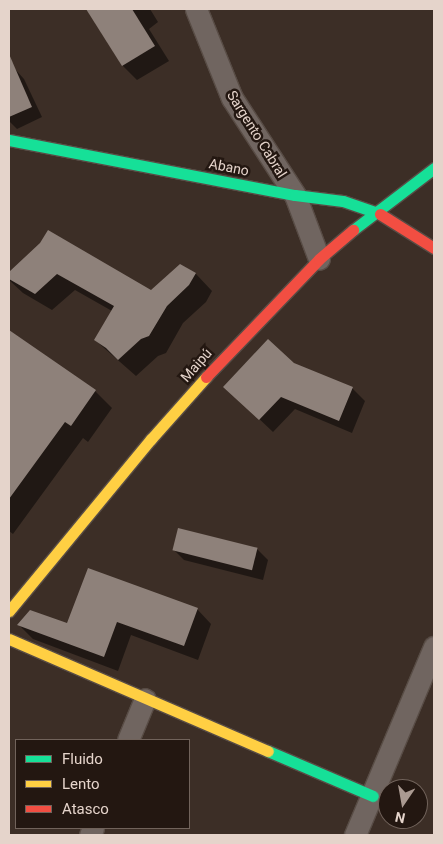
<!DOCTYPE html>
<meta charset="utf-8">
<style>
body{margin:0}
#map{position:relative;width:443px;height:844px;overflow:hidden;background:#3c2e26;font-family:Roboto,sans-serif}
div>[style]{position:absolute}
[style*='--x']{left:calc(var(--x)*1px);top:calc(var(--y)*1px);width:calc(var(--w)*1px);rotate:calc(var(--a)*1deg)}
.shadow>*{inset:0;background:#0007}
.building>*{inset:0;background:#8e817a;transform-origin:0 0}
.roads{filter:drop-shadow(1px 0 #584c45) drop-shadow(-1px 0 #584c45) drop-shadow(0 1px #584c45) drop-shadow(0 -1px #584c45)}
.street>*{height:21px;margin:-10.5px;padding:0 10.5px;transform-origin:10.5px;border-radius:10.5px;background:#706560}
.fast>*{height:11px;margin:-5.5px;padding:0 5.5px;transform-origin:5.5px;border-radius:5.5px;background:#16e098}
.slow>*{height:11px;margin:-5.5px;padding:0 5.5px;transform-origin:5.5px;border-radius:5.5px;background:#ffcf43}
.jam>*{height:11px;margin:-5.5px;padding:0 5.5px;transform-origin:5.5px;border-radius:5.5px;background:#f24e42}
span{translate:-50% -50%;white-space:nowrap;text-align:center;line-height:1.15;-webkit-text-stroke:5px #231711;paint-order:stroke}
.street-label{font-size:14px;color:#e5d4cb}
.frame{position:absolute;inset:0;border:10px solid #e5d4cb;pointer-events:none}
.legend{position:absolute;left:15px;top:739px;width:175px;height:90px;box-sizing:border-box;background:#231711;border:1px solid #71635b;margin:0;padding:6px 9px;list-style:none;font-size:15px;color:#e5d4cb}
.legend li{display:flex;align-items:center;gap:10px;height:25px}
.legend b{width:25px;border:1px solid #71635b}
.north{position:absolute;left:378px;top:779px;width:50px;height:50px;box-sizing:border-box;background:#231711;border:1px solid #71635b;border-radius:50%;rotate:192deg;font-size:14px;font-weight:700;line-height:20px;text-align:center;color:#e5d4cb}
.north::after{content:'';display:block;margin:auto;width:18px;height:22px;background:#aa9a91;clip-path:polygon(50% 0,100% 100%,50% 72%,0 100%)}
</style>
<div id="map">
<div class="shadow">
<div style="clip-path:polygon(87px 9px,150px 9px,158px 22px,149px 29px,169px 61px,137px 80px,123px 66px)"></div>
<div style="clip-path:polygon(14px 68px,24px 79px,42px 117px,17px 129px,9px 121px,9px 71px)"></div>
<div style="clip-path:polygon(41px 244px,151px 291px,180px 265px,196px 274px,212px 291px,206px 302px,183px 323px,166px 353px,158px 356px,136px 376px,95px 340px,112px 311px,75px 290px,52px 310px,23px 293px,9px 280px,9px 274px)"></div>
<div style="clip-path:polygon(9px 332px,95px 391px,112px 408px,88px 442px,83px 438px,13px 534px,9px 531px)"></div>
<div style="clip-path:polygon(293px 364px,352px 388px,365px 401px,352px 433px,295px 409px,273px 432px,238px 399px)"></div>
<div style="clip-path:polygon(257px 549px,268px 560px,263px 580px,184px 560px,174px 550px)"></div>
<div style="clip-path:polygon(197px 609px,211px 624px,198px 660px,131px 635px,118px 671px,33px 639px,19px 625px,68px 625px)"></div>
</div>
<div class="building">
<div style="clip-path:polygon(86px 9px,132px 9px,155px 46px,122px 66px)"></div>
<div style="clip-path:polygon(9px 54px,32px 107px,9px 117px)"></div>
<div style="clip-path:polygon(48px 230px,151px 290px,180px 264px,196px 273px,189px 285px,167px 306px,149px 336px,141px 339px,118px 360px,106px 348px,94px 340px,114px 306px,57px 274px,35px 294px,9px 279px,9px 272px,40px 243px)"></div>
<div style="clip-path:polygon(9px 330px,96px 390px,71px 426px,65px 422px,9px 499px)"></div>
<div style="clip-path:polygon(268px 339px,294px 363px,353px 387px,339px 421px,281px 397px,259px 420px,223px 387px)"></div>
<div style="left:178px;top:528px;width:82px;height:23px;rotate:14deg"></div>
<div style="clip-path:polygon(88px 568px,198px 608px,184px 646px,117px 622px,104px 657px,17px 625px,30px 610px,67px 623px)"></div>
</div>
<div class="roads">
<div class="street">
<div style="--x:196;--y:9;--w:96;--a:68"></div>
<div style="--x:232;--y:98;--w:116;--a:57"></div>
<div style="--x:295;--y:195;--w:68;--a:69.4"></div>
<div style="--x:128;--y:740;--w:44;--a:-67.5"></div>
<div style="--x:90;--y:835;--w:8;--a:-67"></div>
<div style="--x:355;--y:835;--w:204;--a:-67.2"></div>
</div>
<div class="fast">
<div style="--x:9;--y:140;--w:291;--a:10.9"></div>
<div style="--x:295;--y:195;--w:48;--a:7.1"></div>
<div style="--x:343;--y:201;--w:39;--a:19"></div>
<div style="--x:353;--y:230;--w:102;--a:-37.4"></div>
<div style="--x:268;--y:751;--w:114;--a:23.2"></div>
</div>
<div class="slow">
<div style="--x:9;--y:611;--w:223;--a:-50.5"></div>
<div style="--x:151;--y:439;--w:83;--a:-48.4"></div>
<div style="--x:9;--y:639;--w:282;--a:23.4"></div>
</div>
<div class="jam">
<div style="--x:380;--y:214;--w:64;--a:32.2"></div>
<div style="--x:206;--y:377;--w:163;--a:-46.2"></div>
<div style="--x:319;--y:259;--w:45;--a:-40.5"></div>
</div>
</div>
<div class="street-label">
<span style="left:257px;top:134px;rotate:58deg">Sargento Cabral</span>
<span style="left:229px;top:167px;rotate:11deg">Abano</span>
<span style="left:196px;top:365px;rotate:-49deg">Maipú</span>
</div>
<div class="frame"></div>
<ul class="legend">
<li><b style="height:6px;background:#16e098"></b>Fluido</li>
<li><b style="height:6px;background:#ffcf43"></b>Lento</li>
<li><b style="height:6px;background:#f24e42"></b>Atasco</li>
</ul>
<div class="north">N</div>
</div>
